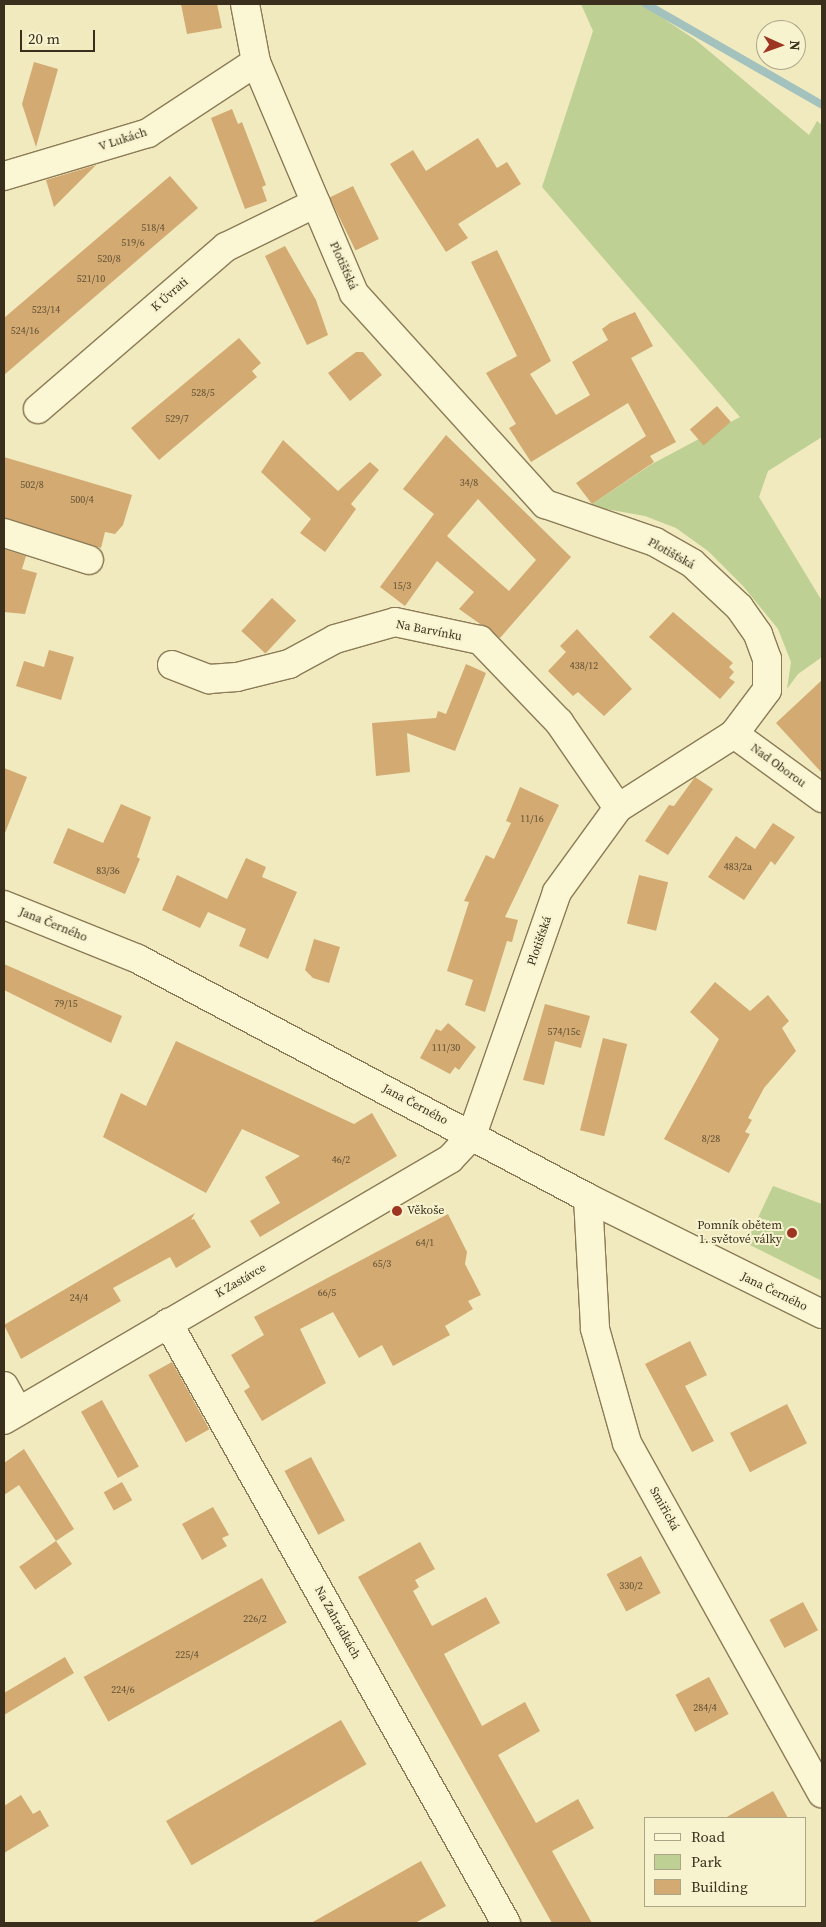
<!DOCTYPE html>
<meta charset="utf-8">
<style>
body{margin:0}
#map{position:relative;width:826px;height:1927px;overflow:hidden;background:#f1eabf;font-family:"Source Serif 4",serif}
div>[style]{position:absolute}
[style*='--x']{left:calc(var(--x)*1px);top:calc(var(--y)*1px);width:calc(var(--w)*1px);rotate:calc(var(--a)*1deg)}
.green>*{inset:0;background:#bed093}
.stream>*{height:8px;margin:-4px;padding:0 4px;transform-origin:4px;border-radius:4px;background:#a3c2be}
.building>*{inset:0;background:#d2aa72;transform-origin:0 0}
.roads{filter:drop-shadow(1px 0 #8b7b56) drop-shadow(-1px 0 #8b7b56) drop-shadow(0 1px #8b7b56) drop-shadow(0 -1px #8b7b56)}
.minor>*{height:28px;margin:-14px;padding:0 14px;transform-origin:14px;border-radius:14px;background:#fbf6d3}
.dots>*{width:14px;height:14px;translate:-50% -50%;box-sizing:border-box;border:2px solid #f8f3cf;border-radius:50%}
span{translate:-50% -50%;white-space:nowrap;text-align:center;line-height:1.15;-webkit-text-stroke:4px #f8f3cf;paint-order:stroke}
.number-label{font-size:10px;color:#5f4e32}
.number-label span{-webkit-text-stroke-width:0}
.street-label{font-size:12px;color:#392f1c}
.poi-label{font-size:12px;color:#392f1c}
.left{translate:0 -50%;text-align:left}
.right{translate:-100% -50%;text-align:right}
.frame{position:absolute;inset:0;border:5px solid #392f1c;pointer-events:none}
.legend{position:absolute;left:644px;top:1817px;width:162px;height:90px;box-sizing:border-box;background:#f8f3cf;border:1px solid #aca587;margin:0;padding:6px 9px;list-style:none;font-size:15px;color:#392f1c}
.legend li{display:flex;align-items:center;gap:10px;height:25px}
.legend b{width:25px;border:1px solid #aca587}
.north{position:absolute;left:756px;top:20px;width:50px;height:50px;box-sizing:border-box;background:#f8f3cf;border:1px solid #aca587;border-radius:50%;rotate:92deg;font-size:14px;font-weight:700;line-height:20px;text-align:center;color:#392f1c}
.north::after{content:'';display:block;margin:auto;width:18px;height:22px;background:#9e3522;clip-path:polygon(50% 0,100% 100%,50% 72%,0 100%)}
.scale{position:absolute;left:20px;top:30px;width:75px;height:22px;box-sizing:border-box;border:2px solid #392f1c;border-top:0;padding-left:6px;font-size:15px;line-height:18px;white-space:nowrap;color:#392f1c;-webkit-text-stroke:4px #f8f3cf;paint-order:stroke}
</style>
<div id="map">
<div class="green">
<div style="clip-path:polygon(581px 4px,642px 4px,697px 41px,809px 135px,817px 121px,822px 125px,822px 437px,768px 471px,759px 497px,822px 601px,822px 657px,798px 674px,787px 689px,791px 662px,778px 629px,743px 586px,708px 551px,676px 528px,645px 516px,589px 506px,652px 464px,740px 417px,542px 187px,593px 31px)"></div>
<div style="clip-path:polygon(773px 1186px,822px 1204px,822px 1281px,746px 1243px)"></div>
</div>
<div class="stream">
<div style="--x:646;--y:4;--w:203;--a:29.8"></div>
</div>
<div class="building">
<div style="clip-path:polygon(181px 4px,217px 4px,222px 28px,187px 34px)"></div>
<div style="clip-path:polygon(34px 62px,58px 69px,36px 147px,22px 104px)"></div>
<div style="clip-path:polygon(232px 109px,238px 124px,242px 122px,266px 185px,262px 187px,267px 201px,245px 209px,211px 118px)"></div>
<div style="clip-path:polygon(478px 138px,497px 168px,507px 162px,521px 184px,458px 224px,468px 238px,446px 252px,390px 164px,413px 150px,426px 171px)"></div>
<div style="clip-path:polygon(96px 165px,54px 207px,46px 180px)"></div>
<div style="clip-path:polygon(170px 176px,198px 208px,4px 375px,4px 318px)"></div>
<div style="left:353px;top:186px;width:59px;height:26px;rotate:64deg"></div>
<div style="clip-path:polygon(285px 246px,316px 300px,328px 335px,307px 345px,265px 256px)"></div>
<div style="clip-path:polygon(497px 250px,551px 361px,530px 374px,556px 415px,590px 395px,572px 362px,608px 340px,602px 329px,610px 323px,635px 312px,653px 346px,631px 358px,676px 442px,650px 456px,654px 462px,592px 504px,576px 483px,646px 436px,628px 403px,531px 462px,509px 428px,516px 424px,486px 373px,517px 356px,471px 262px)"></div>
<div style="clip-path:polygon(239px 338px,261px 363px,252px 371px,257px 377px,159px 460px,131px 428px)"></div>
<div style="clip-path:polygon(356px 352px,363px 352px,382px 375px,350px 401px,328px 373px)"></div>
<div style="left:717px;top:406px;width:21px;height:36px;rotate:49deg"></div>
<div style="clip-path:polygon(evenodd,446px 435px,571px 557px,500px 638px,459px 609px,474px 592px,437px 561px,405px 606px,380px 587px,434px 514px,403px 489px,446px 435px,478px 499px,536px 560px,509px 591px,447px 536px,478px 499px)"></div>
<div style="clip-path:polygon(283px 440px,338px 491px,370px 462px,379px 470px,351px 504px,356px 509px,325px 552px,300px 533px,311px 519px,261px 472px)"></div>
<div style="clip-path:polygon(4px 457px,132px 495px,123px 525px,115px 534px,105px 532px,101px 548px,4px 518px)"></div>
<div style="clip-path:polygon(4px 549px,26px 556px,22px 569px,37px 573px,25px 614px,4px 612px)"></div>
<div style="left:272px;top:598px;width:33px;height:45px;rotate:43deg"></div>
<div style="clip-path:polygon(673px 612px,733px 663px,729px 667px,734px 672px,729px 678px,735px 682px,720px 699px,649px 637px)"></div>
<div style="clip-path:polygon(577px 629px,632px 689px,604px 716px,578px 692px,573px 696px,548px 671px,566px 652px,560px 646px)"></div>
<div style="clip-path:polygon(49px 650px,74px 657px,61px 700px,16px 686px,24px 661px,44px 667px)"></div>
<div style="clip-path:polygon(466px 664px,486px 673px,455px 751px,407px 733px,410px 772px,376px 776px,372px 723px,436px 718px,438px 711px,446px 714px)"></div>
<div style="clip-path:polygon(822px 680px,822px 773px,776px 723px)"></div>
<div style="clip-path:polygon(4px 768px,27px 777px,5px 833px,4px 833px)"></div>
<div style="clip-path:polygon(695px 777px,713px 789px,668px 855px,645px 841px,669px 805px,674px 806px)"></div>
<div style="clip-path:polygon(520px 787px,559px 805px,505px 917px,518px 920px,512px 942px,507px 941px,485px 1012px,465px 1005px,473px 980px,447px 971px,469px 902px,464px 901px,486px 855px,494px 859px,511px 823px,506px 821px)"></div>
<div style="clip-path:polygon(121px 804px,151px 817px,137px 857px,140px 859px,125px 894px,53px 863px,68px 828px,103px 843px)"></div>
<div style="clip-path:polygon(773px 823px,795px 837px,775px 865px,771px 861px,744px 900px,708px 877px,736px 836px,755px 849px)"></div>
<div style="clip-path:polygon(246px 858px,266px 867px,262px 877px,297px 892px,268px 959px,239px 946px,246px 929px,208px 912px,200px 928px,162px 910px,177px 875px,227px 899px)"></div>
<div style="left:639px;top:875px;width:30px;height:50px;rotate:14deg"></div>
<div style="clip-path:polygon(314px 939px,340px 947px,329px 983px,313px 978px,305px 970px)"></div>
<div style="clip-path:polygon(4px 964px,122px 1016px,111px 1043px,4px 990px)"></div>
<div style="clip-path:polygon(715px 982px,750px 1011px,768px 995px,789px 1021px,782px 1028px,796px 1051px,764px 1088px,748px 1118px,752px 1120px,745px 1132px,750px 1134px,729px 1173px,664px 1139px,719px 1039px,690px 1012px)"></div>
<div style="clip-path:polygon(545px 1004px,590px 1016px,581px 1048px,555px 1041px,544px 1085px,523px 1080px)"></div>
<div style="clip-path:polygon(448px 1023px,476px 1047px,459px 1070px,455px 1067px,450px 1074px,420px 1058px,436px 1029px,441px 1031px)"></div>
<div style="left:603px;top:1038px;width:25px;height:95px;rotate:14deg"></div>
<div style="clip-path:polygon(176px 1041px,354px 1124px,372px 1113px,397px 1156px,260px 1237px,250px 1221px,280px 1203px,265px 1177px,300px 1156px,242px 1129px,206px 1193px,103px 1137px,121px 1093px,146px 1106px)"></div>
<div style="clip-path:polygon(195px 1213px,191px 1220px,194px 1219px,211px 1247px,176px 1268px,170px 1257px,113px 1288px,121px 1301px,21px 1359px,4px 1325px)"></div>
<div style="clip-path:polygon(448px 1214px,467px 1252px,465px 1264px,481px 1295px,468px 1301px,473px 1309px,445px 1326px,450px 1335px,393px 1366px,382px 1345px,359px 1358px,333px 1312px,300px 1329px,326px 1383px,262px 1421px,244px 1391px,250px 1387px,231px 1355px,264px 1335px,254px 1317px)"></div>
<div style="clip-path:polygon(690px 1341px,707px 1375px,685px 1386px,714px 1441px,692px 1452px,645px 1364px)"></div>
<div style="left:172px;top:1362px;width:77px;height:27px;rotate:61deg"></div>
<div style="left:102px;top:1400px;width:76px;height:24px;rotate:61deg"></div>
<div style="left:787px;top:1404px;width:44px;height:64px;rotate:63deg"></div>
<div style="clip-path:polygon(24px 1449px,74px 1529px,56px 1541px,19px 1485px,4px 1495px,4px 1463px)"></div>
<div style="left:311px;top:1457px;width:72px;height:30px;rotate:62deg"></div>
<div style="left:122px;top:1482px;width:21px;height:21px;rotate:61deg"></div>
<div style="clip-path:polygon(213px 1507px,229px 1535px,222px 1538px,227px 1546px,202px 1560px,182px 1524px)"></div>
<div style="left:56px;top:1541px;width:28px;height:45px;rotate:55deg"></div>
<div style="clip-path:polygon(420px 1542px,435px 1569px,415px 1580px,419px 1587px,413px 1591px,432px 1626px,486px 1597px,500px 1623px,444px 1654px,482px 1726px,525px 1702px,540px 1731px,498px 1755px,536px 1823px,578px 1799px,594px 1828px,552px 1851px,592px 1923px,552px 1923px,358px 1577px)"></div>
<div style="left:641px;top:1556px;width:42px;height:39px;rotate:62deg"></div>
<div style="left:262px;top:1578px;width:51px;height:204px;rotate:61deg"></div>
<div style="left:803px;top:1602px;width:32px;height:38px;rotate:62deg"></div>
<div style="clip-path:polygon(65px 1657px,74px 1673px,4px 1715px,4px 1693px)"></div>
<div style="left:709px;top:1677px;width:42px;height:38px;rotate:62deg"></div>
<div style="left:341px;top:1720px;width:51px;height:202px;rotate:60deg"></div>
<div style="clip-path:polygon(773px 1791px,788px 1818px,725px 1818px)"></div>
<div style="clip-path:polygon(21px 1795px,33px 1814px,40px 1810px,49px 1826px,4px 1853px,4px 1806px)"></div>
<div style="clip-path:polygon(421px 1861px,446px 1906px,415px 1923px,311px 1923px)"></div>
</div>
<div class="roads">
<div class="minor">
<div style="--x:4;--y:176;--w:150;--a:-16.6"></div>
<div style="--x:148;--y:133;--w:129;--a:-33.3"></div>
<div style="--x:38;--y:409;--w:248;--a:-40.8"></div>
<div style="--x:226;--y:247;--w:100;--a:-26.1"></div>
<div style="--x:4;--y:533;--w:89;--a:17.6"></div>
<div style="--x:172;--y:665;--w:40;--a:21"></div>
<div style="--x:209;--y:679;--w:28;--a:-4"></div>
<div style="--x:237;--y:677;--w:54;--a:-14"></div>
<div style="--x:289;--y:664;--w:52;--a:-28.5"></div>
<div style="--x:335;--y:639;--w:62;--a:-15.8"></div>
<div style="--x:395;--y:622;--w:87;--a:12"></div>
<div style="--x:480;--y:640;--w:114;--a:46.1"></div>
<div style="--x:559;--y:722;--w:104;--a:55.5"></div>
<div style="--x:734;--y:734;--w:109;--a:36"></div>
<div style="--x:4;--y:905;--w:144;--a:21.9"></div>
<div style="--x:138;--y:959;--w:510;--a:27.97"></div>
<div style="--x:588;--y:1198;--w:261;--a:26.4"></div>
<div style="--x:588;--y:1198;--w:131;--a:86.9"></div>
<div style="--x:595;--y:1329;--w:118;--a:74.3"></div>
<div style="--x:627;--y:1443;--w:401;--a:60.9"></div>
<div style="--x:168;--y:1323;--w:689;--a:60.61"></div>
<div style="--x:4;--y:1386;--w:29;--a:61"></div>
<div style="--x:4;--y:1420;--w:517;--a:-30.34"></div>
<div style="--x:450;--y:1159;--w:33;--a:-47"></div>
<div style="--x:472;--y:1135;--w:257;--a:-70.7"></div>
<div style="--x:557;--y:892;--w:104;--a:-54"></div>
<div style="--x:618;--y:808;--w:138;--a:-32.5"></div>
<div style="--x:734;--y:734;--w:55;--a:-53.1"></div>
<div style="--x:767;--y:690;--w:31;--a:-90"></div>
<div style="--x:767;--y:659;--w:27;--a:-110"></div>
<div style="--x:758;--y:634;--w:33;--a:-125"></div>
<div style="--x:739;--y:607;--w:64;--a:-136.9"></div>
<div style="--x:692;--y:563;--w:43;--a:-150.4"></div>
<div style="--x:655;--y:542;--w:116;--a:-160.9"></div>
<div style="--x:545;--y:504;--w:285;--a:-132.2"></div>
<div style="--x:354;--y:293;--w:251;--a:-113"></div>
<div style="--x:256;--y:62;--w:59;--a:-100.7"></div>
</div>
</div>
<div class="dots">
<div style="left:397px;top:1211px;background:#9e3522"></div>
<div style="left:792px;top:1233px;background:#9e3522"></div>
</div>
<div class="number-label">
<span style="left:153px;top:228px">518/4</span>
<span style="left:133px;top:243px">519/6</span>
<span style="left:109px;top:259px">520/8</span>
<span style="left:91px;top:279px">521/10</span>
<span style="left:46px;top:310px">523/14</span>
<span style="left:25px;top:331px">524/16</span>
<span style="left:203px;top:393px">528/5</span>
<span style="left:177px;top:419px">529/7</span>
<span style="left:469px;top:483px">34/8</span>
<span style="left:32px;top:485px">502/8</span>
<span style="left:82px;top:500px">500/4</span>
<span style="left:402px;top:586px">15/3</span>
<span style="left:584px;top:666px">438/12</span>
<span style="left:532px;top:819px">11/16</span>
<span style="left:738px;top:867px">483/2a</span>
<span style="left:108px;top:871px">83/36</span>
<span style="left:66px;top:1004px">79/15</span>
<span style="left:564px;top:1032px">574/15c</span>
<span style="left:446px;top:1048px">111/30</span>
<span style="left:711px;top:1139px">8/28</span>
<span style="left:341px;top:1160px">46/2</span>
<span style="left:425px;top:1243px">64/1</span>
<span style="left:382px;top:1264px">65/3</span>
<span style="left:327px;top:1293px">66/5</span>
<span style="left:79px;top:1298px">24/4</span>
<span style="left:631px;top:1586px">330/2</span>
<span style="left:255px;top:1619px">226/2</span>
<span style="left:187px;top:1655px">225/4</span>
<span style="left:123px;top:1690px">224/6</span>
<span style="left:705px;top:1708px">284/4</span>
</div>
<div class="street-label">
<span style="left:123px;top:140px;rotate:-18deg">V Lukách</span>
<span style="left:343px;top:266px;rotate:66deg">Plotišťská</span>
<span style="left:170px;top:295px;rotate:-41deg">K Úvrati</span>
<span style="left:671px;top:554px;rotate:29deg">Plotišťská</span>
<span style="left:429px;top:631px;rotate:11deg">Na Barvínku</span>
<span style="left:778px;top:766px;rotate:36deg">Nad Oborou</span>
<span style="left:53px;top:925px;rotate:22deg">Jana Černého</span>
<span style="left:540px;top:941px;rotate:-71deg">Plotišťská</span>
<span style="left:415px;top:1105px;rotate:28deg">Jana Černého</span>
<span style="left:241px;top:1281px;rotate:-30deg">K Zastávce</span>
<span style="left:774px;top:1292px;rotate:26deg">Jana Černého</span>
<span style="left:664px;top:1509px;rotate:61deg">Smiřická</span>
<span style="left:337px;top:1623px;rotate:61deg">Na Zahrádkách</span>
</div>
<div class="poi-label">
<span class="left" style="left:407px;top:1211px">Věkoše</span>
<span class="right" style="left:782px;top:1233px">Pomník obětem<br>1. světové války</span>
</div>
<div class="frame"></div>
<ul class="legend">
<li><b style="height:6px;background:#fbf6d3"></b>Road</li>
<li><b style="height:14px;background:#bed093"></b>Park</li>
<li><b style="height:14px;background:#d2aa72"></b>Building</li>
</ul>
<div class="north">N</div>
<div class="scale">20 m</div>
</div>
